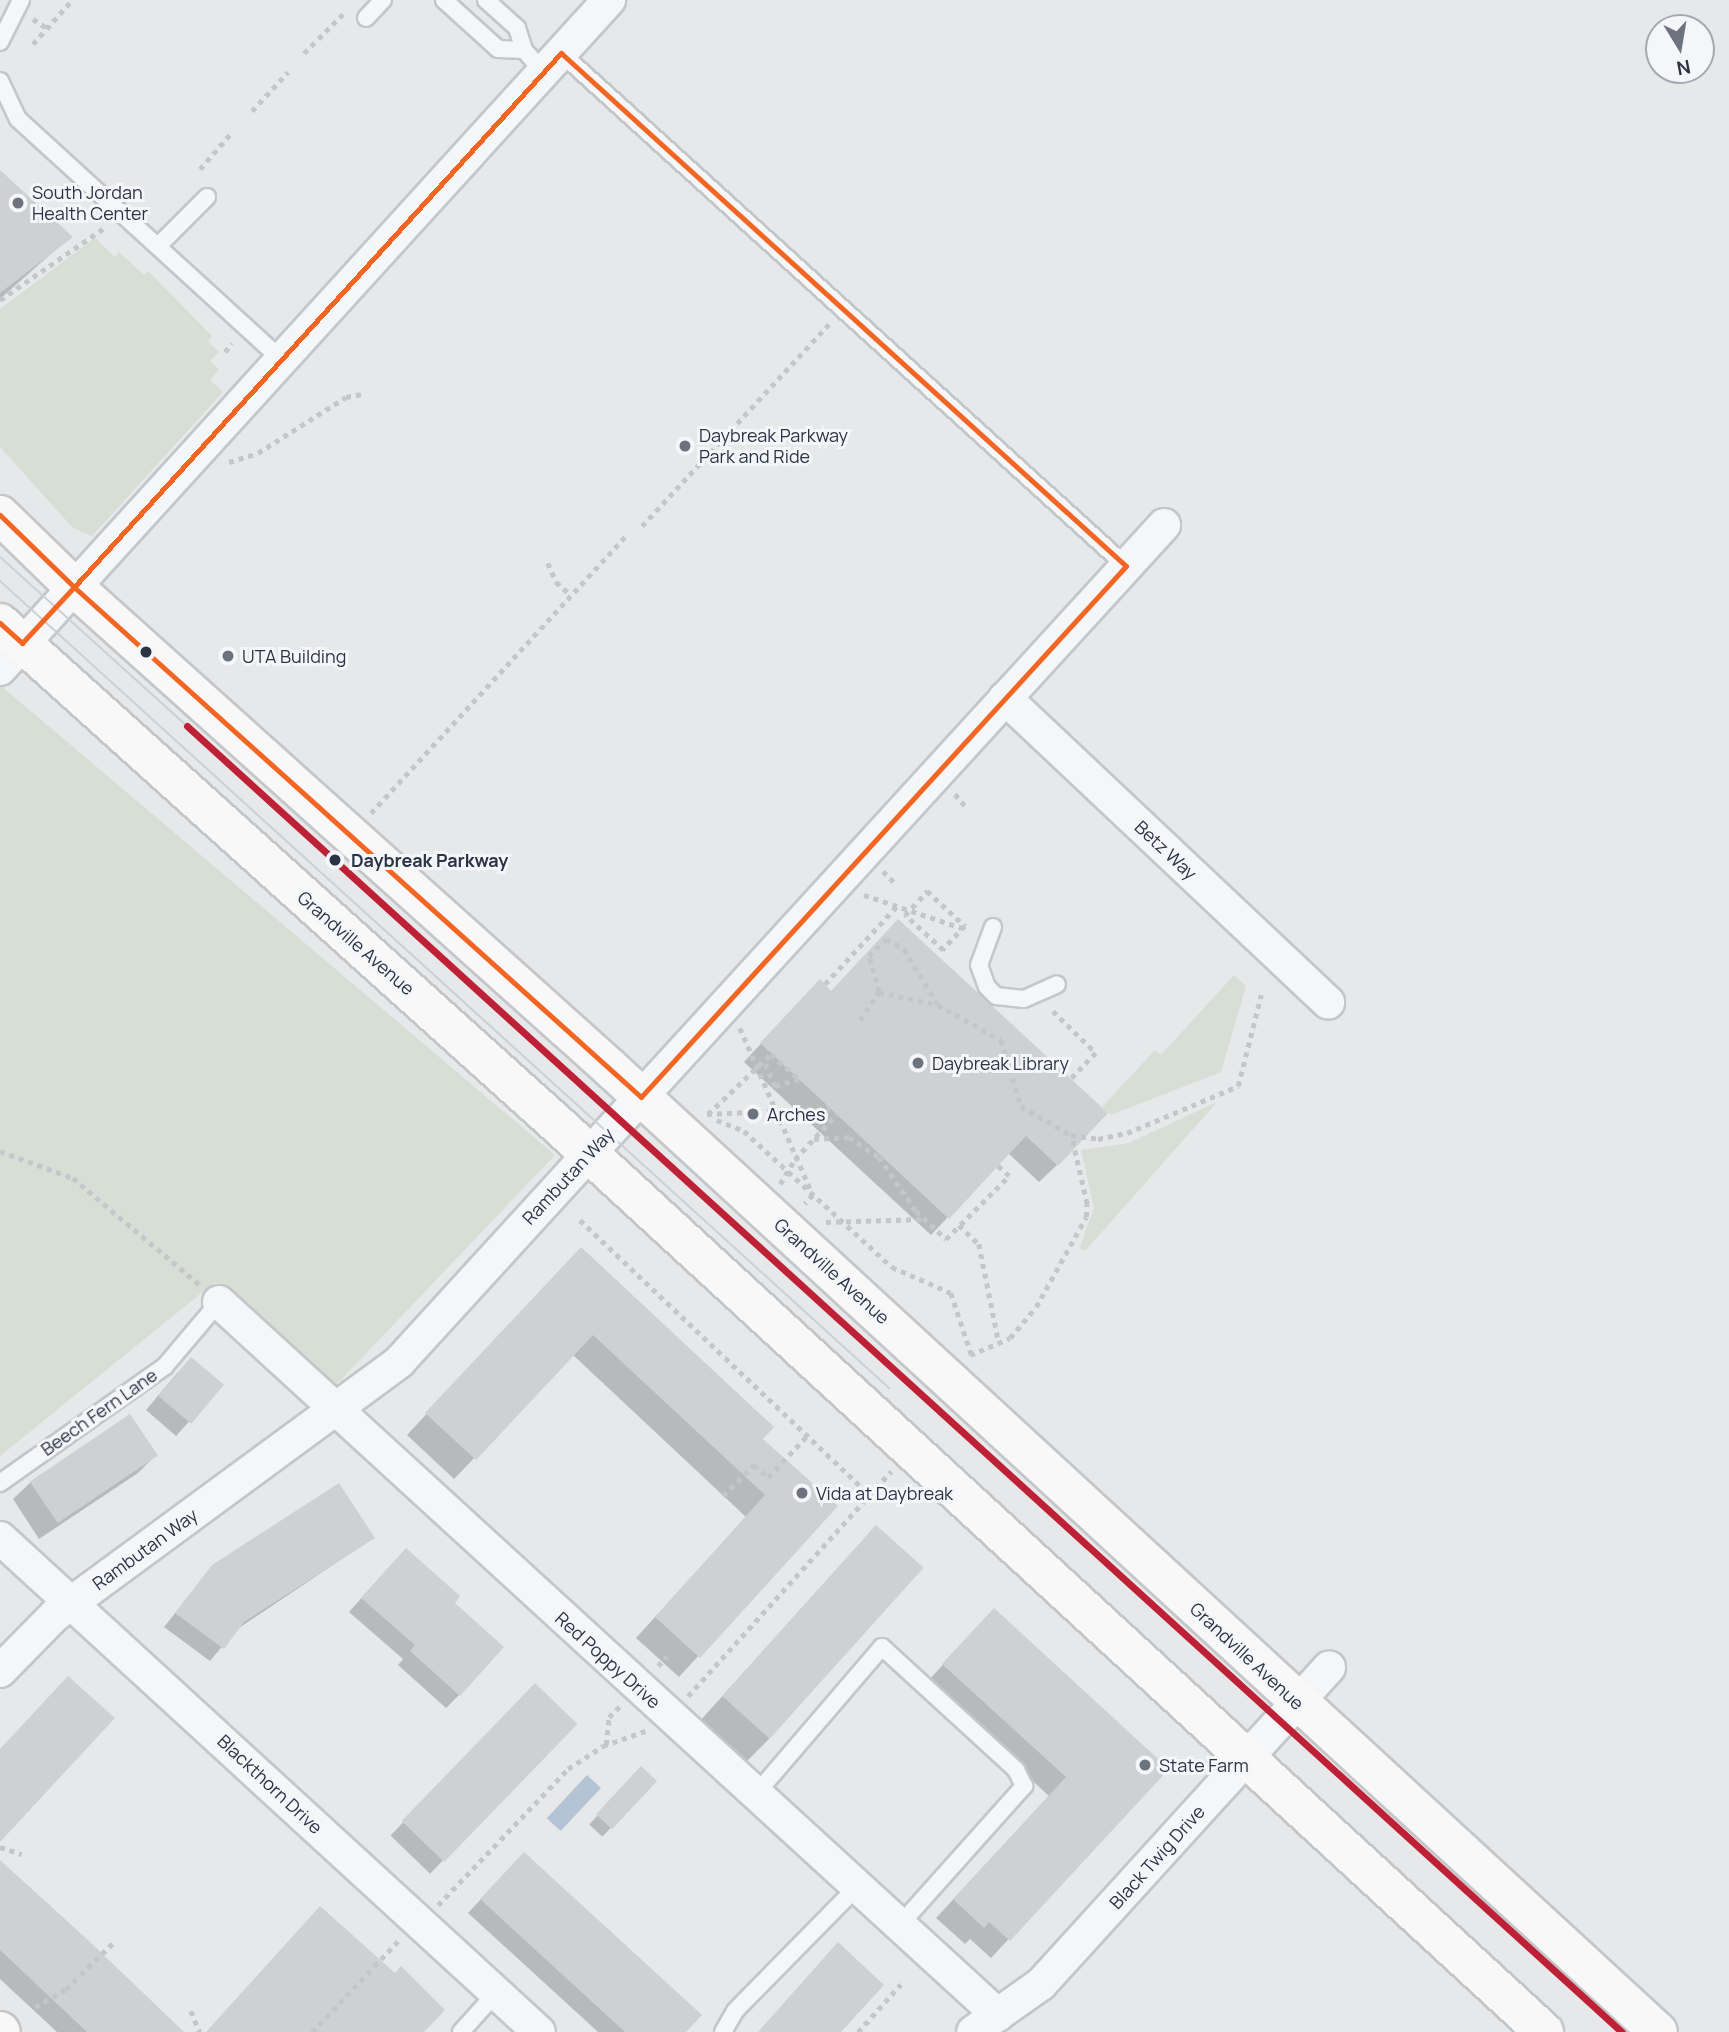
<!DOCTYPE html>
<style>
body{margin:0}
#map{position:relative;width:1729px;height:2032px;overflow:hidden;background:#e6e8ea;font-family:Manrope,sans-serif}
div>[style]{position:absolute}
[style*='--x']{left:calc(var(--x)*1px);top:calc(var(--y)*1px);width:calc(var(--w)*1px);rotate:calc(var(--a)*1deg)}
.green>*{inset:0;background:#d6ded6}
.water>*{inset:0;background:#b4c4d5;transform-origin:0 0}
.shadow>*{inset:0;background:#0003;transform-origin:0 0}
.building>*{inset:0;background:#ced0d3;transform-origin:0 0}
.path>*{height:4.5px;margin-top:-2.25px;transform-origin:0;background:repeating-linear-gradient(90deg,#c5c6ca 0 5px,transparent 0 10px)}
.roads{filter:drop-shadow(2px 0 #c4c6c8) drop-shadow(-2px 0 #c4c6c8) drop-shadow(0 2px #c4c6c8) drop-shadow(0 -2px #c4c6c8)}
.lane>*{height:16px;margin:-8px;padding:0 8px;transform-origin:8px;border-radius:8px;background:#f5f6f7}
.street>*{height:32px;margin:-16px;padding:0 16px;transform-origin:16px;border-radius:16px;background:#f5f6f7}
.secondary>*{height:38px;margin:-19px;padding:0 19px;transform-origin:19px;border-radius:19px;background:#f8f8f8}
.tram>*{height:2px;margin:-1px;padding:0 1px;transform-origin:1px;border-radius:1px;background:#cecfd2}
.bus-1>*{height:5px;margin:-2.5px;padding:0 2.5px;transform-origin:2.5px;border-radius:2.5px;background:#f26522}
.rail-1>*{height:7px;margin:-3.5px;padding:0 3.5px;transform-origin:3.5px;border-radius:3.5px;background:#be2036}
.dots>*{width:19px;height:19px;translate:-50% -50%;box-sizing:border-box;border:4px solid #f4f6f9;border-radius:50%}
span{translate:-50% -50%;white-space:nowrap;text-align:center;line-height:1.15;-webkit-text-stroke:6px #f4f6f9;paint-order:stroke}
.poi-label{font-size:18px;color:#2b3445}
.left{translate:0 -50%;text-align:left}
.street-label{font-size:18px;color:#2b3445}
.stop-label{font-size:18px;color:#2b3445;font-weight:700}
.north{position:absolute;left:1645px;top:14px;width:70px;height:70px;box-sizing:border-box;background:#f4f6f9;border:2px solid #a4a8b1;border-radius:50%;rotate:169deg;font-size:19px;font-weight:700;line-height:28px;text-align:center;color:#2b3445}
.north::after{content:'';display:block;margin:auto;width:24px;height:32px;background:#6c737f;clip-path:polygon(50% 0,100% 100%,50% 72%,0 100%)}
</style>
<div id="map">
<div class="green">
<div style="clip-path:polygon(95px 238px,115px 257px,119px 252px,144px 275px,148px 271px,212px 336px,208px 342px,219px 352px,210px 361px,219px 370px,210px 380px,223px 392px,92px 536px,73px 528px,0 447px,0 309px)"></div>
<div style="clip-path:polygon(0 685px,555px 1155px,336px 1385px,215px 1282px,0 1456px)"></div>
<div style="clip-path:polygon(1234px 975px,1246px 986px,1221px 1072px,1111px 1115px,1102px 1107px,1155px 1050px,1161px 1055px)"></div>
<div style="clip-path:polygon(1217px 1102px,1086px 1250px,1079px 1249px,1094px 1208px,1081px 1150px,1129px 1143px)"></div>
</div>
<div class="water">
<div style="left:587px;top:1775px;width:19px;height:59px;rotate:43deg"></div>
</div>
<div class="shadow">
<div style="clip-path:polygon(0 172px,70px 237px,0 299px)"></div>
<div style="clip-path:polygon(898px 921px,1057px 1165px,1039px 1182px,1008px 1153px,931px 1235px,744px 1062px,802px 999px,831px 993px)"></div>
<div style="clip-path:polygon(561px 1270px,836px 1506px,679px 1677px,636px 1638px,746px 1517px,573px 1355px,454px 1479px,407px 1435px)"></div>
<div style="clip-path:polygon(178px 1372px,222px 1385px,176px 1436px,146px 1410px)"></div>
<div style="clip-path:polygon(156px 1455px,138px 1473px,39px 1539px,13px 1499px,31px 1482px)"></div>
<div style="clip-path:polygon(876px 1527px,770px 1738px,744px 1764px,698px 1723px)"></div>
<div style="clip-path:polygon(373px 1538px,236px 1630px,210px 1661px,164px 1627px,213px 1566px)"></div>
<div style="clip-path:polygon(393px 1563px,452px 1603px,459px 1695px,446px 1708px,398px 1665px,403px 1659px,349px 1612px)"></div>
<div style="clip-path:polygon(977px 1628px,1167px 1769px,991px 1958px,970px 1939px,965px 1944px,936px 1918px,1049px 1796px,926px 1683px)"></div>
<div style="left:535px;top:1686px;width:55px;height:208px;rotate:44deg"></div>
<div style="left:641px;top:1769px;width:18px;height:76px;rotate:43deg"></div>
<div style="clip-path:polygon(0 1863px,181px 2032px,57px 2032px,0 1979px)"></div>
<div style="clip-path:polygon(511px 1867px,683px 2032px,598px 2032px,468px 1913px)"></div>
</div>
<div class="building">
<div style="clip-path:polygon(0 170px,73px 237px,0 293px)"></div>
<div style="clip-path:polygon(898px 919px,1108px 1113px,1058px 1166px,1026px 1136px,949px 1219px,760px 1043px,820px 979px,831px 991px)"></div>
<div style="clip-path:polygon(581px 1247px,774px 1427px,763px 1439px,838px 1506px,700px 1658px,655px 1617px,765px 1495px,593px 1335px,476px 1460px,425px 1413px)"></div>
<div style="left:191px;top:1357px;width:43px;height:51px;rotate:40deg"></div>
<div style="left:130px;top:1414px;width:50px;height:121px;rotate:56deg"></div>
<div style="clip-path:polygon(339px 1483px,375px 1538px,244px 1622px,224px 1649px,175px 1613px,212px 1565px)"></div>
<div style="left:876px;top:1525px;width:64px;height:230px;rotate:42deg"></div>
<div style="clip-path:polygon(406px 1548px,460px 1596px,455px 1603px,504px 1647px,460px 1696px,410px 1651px,415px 1645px,361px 1598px)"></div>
<div style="clip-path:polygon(994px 1608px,1169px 1769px,1010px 1941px,989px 1922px,984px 1928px,953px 1899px,1066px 1777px,942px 1664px)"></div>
<div style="clip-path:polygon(68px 1676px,115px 1718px,0 1842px,0 1749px)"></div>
<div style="left:535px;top:1683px;width:59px;height:192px;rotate:44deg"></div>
<div style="left:641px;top:1766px;width:22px;height:66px;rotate:43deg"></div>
<div style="clip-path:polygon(524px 1852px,702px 2015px,686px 2032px,625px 2032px,480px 1899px)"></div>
<div style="clip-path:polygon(0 1860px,89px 1941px,184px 2032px,87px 2032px,0 1950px)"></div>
<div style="clip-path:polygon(320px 1906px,395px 1973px,401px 1966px,445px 2010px,424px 2032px,206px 2032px)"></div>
<div style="clip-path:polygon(838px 1942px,884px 1985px,841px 2032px,758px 2032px)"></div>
</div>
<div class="path">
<div style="--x:33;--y:19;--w:17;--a:33"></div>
<div style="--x:33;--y:44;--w:59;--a:-48.4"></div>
<div style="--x:304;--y:53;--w:55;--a:-45"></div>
<div style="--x:252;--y:111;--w:53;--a:-47.3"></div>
<div style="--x:200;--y:169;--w:50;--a:-49"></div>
<div style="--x:0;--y:300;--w:126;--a:-34.7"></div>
<div style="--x:225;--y:352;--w:11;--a:-52"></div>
<div style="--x:229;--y:462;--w:30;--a:-17"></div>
<div style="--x:258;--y:453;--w:104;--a:-32.5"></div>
<div style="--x:346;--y:397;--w:16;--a:-11"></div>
<div style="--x:642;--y:526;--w:275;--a:-47.2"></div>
<div style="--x:548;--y:563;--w:21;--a:67"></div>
<div style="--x:556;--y:582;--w:18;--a:41"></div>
<div style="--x:955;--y:794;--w:17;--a:50"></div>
<div style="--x:371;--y:813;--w:378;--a:-47.4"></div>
<div style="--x:883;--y:871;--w:17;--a:45"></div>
<div style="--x:927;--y:891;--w:52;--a:42.6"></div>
<div style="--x:965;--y:926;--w:33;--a:133"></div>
<div style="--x:943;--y:950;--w:52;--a:-137.4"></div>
<div style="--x:905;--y:915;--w:33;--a:-47"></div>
<div style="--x:864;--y:895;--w:103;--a:18.6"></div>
<div style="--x:825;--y:984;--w:106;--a:-47.3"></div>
<div style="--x:879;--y:992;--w:37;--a:-106"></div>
<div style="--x:869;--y:956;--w:24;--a:-45"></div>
<div style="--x:886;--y:939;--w:21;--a:29"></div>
<div style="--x:904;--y:949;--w:66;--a:58.7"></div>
<div style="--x:1053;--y:1011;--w:60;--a:44.3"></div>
<div style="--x:1096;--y:1053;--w:36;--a:134"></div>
<div style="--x:860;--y:1020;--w:34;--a:-56"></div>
<div style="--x:879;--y:992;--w:60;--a:12.4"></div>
<div style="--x:938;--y:1005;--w:72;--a:29.1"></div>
<div style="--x:1001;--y:1040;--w:69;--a:73.1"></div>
<div style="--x:1021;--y:1106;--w:58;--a:30.1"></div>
<div style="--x:1071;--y:1135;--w:27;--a:8"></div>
<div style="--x:1098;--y:1139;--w:30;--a:-12"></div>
<div style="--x:1127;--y:1133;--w:121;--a:-22.9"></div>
<div style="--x:1238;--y:1086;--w:94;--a:-75.8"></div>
<div style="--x:740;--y:1028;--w:182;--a:66.4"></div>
<div style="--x:813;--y:1195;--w:12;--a:132"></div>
<div style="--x:707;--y:1114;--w:123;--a:-2.8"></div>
<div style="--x:708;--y:1114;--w:87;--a:-43.6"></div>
<div style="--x:771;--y:1054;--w:38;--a:42"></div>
<div style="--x:799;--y:1079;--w:25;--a:162"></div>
<div style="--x:775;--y:1087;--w:28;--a:-113"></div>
<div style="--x:717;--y:1120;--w:29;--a:22"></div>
<div style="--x:744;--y:1131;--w:201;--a:42.6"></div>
<div style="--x:892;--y:1267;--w:64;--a:23.8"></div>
<div style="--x:951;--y:1293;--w:66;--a:71.6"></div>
<div style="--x:814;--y:1139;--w:35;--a:-3"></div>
<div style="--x:849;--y:1137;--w:36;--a:34"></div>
<div style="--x:879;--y:1157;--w:65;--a:55.6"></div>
<div style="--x:916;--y:1211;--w:41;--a:43"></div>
<div style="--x:946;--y:1239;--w:89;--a:-45"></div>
<div style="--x:1009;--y:1176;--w:15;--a:-138"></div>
<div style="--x:0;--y:1151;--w:78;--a:20.3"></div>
<div style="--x:73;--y:1178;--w:166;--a:40.1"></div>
<div style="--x:780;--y:1184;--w:29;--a:-59"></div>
<div style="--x:795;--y:1159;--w:62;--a:-47"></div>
<div style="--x:580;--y:1220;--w:400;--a:43.5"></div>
<div style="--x:826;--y:1222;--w:99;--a:-1.7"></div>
<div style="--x:959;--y:1225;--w:28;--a:44"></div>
<div style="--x:979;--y:1244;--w:101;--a:78.6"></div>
<div style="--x:970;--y:1355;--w:43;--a:-23"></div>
<div style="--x:1010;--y:1338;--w:40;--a:-50"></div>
<div style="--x:1036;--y:1307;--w:103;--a:-60.9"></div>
<div style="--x:1086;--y:1217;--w:13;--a:-86"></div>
<div style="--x:1087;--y:1204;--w:71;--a:-103.1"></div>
<div style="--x:723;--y:1496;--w:44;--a:-45"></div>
<div style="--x:754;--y:1465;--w:18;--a:41"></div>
<div style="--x:768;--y:1477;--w:57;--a:-46.4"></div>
<div style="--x:658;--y:1666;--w:13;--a:-48"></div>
<div style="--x:688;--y:1696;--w:303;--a:-47.9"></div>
<div style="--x:606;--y:1745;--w:28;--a:-84"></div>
<div style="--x:609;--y:1717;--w:17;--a:-45"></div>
<div style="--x:0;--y:1847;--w:23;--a:18"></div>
<div style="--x:438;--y:1905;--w:188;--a:-46.3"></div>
<div style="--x:568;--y:1769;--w:42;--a:-33.3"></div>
<div style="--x:603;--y:1746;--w:45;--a:-19.7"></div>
<div style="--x:35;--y:2007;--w:36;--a:-30"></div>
<div style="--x:66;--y:1989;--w:69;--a:-44.4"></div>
<div style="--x:191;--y:2011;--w:23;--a:67"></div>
<div style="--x:312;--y:2032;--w:125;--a:-46.6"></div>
<div style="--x:858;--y:2032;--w:64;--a:-48.1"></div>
</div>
<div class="roads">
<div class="lane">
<div style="--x:444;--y:0;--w:73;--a:42.2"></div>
<div style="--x:498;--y:49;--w:26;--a:2"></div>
<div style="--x:486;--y:0;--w:42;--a:42.1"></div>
<div style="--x:517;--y:28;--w:23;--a:72"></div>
<div style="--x:524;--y:50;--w:30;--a:48"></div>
<div style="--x:366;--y:18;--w:25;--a:-47"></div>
<div style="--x:0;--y:42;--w:47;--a:-63.4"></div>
<div style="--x:561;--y:53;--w:763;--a:42.24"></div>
<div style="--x:0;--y:81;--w:42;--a:64.7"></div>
<div style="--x:18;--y:119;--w:357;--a:42.4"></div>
<div style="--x:159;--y:245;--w:68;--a:-45"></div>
<div style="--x:993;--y:927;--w:40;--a:110.2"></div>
<div style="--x:979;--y:965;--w:23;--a:70"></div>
<div style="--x:987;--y:987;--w:13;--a:45"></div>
<div style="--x:996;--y:996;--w:28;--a:6"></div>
<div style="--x:1024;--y:999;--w:36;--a:-24"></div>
<div style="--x:0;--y:1483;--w:202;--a:-35.3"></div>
<div style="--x:165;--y:1366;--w:84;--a:-49.8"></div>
<div style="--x:755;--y:1795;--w:195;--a:-49.4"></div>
<div style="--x:882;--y:1647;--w:182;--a:42.5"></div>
<div style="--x:1016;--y:1770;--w:18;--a:63"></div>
<div style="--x:1024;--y:1786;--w:189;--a:131.8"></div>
<div style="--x:461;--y:2032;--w:52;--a:-48.1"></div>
<div style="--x:723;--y:2032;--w:24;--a:-60"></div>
<div style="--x:735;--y:2011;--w:173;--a:-45.5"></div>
</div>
<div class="street">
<div style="--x:0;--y:669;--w:905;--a:-47.69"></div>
<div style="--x:1005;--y:698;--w:444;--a:43.3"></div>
<div style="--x:219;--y:1302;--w:1056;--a:42.47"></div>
<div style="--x:0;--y:1538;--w:731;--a:42.51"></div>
<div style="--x:0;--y:1671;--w:78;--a:-45.5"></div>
<div style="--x:55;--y:1615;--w:427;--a:-36.3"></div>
<div style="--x:399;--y:1362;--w:1134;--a:-47.57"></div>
<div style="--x:973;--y:2032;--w:83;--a:-35.2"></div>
<div style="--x:1041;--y:1984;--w:428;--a:-47.7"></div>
</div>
<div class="secondary">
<div style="--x:0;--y:515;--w:103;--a:44.2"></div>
<div style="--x:74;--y:587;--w:719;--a:41.9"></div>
<div style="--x:609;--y:1067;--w:1425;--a:42.61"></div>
<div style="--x:0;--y:623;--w:749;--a:41.97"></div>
<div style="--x:557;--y:1124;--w:1341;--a:42.61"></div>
<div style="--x:0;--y:2031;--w:1;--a:45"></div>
</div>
</div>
<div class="tram">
<div style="--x:0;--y:557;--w:252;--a:42.1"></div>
<div style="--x:0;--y:581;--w:1201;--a:42.23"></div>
</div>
<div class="bus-1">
<div style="--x:561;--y:53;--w:763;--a:42.24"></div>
<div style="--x:1126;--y:566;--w:719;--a:132.41"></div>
<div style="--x:641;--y:1097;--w:763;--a:-138.03"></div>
<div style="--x:74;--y:587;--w:723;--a:-47.64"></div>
<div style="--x:0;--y:515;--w:103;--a:44.2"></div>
<div style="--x:0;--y:623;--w:30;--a:42"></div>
<div style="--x:22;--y:643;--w:76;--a:-47.1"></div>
</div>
<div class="rail-1">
<div style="--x:187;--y:726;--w:1940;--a:42.31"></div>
</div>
<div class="dots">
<div style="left:18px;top:203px;background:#6c737f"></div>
<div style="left:685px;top:446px;background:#6c737f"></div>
<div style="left:146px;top:652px;background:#2b3445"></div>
<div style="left:228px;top:656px;background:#6c737f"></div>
<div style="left:335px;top:860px;background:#2b3445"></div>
<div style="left:918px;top:1063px;background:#6c737f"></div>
<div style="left:753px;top:1114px;background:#6c737f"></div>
<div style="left:802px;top:1493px;background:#6c737f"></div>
<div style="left:1145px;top:1765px;background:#6c737f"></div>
</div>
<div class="poi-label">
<span class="left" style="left:32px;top:203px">South Jordan<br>Health Center</span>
<span class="left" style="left:699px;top:446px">Daybreak Parkway<br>Park and Ride</span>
<span class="left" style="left:242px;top:656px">UTA Building</span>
<span class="left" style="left:932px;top:1063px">Daybreak Library</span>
<span class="left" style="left:767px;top:1114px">Arches</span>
<span class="left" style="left:816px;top:1493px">Vida at Daybreak</span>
<span class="left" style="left:1159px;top:1765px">State Farm</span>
</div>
<div class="street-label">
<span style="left:1166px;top:850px;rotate:43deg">Betz Way</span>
<span style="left:356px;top:943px;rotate:41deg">Grandville Avenue</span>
<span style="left:568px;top:1176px;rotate:-47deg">Rambutan Way</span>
<span style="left:832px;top:1271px;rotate:42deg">Grandville Avenue</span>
<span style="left:99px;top:1412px;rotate:-35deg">Beech Fern Lane</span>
<span style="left:145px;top:1549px;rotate:-36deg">Rambutan Way</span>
<span style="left:1247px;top:1656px;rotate:43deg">Grandville Avenue</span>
<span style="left:608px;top:1660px;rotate:42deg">Red Poppy Drive</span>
<span style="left:270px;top:1784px;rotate:43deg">Blackthorn Drive</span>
<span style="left:1157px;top:1857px;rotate:-48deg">Black Twig Drive</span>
</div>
<div class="stop-label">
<span class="left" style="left:351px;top:860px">Daybreak Parkway</span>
</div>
<div class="north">N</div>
</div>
